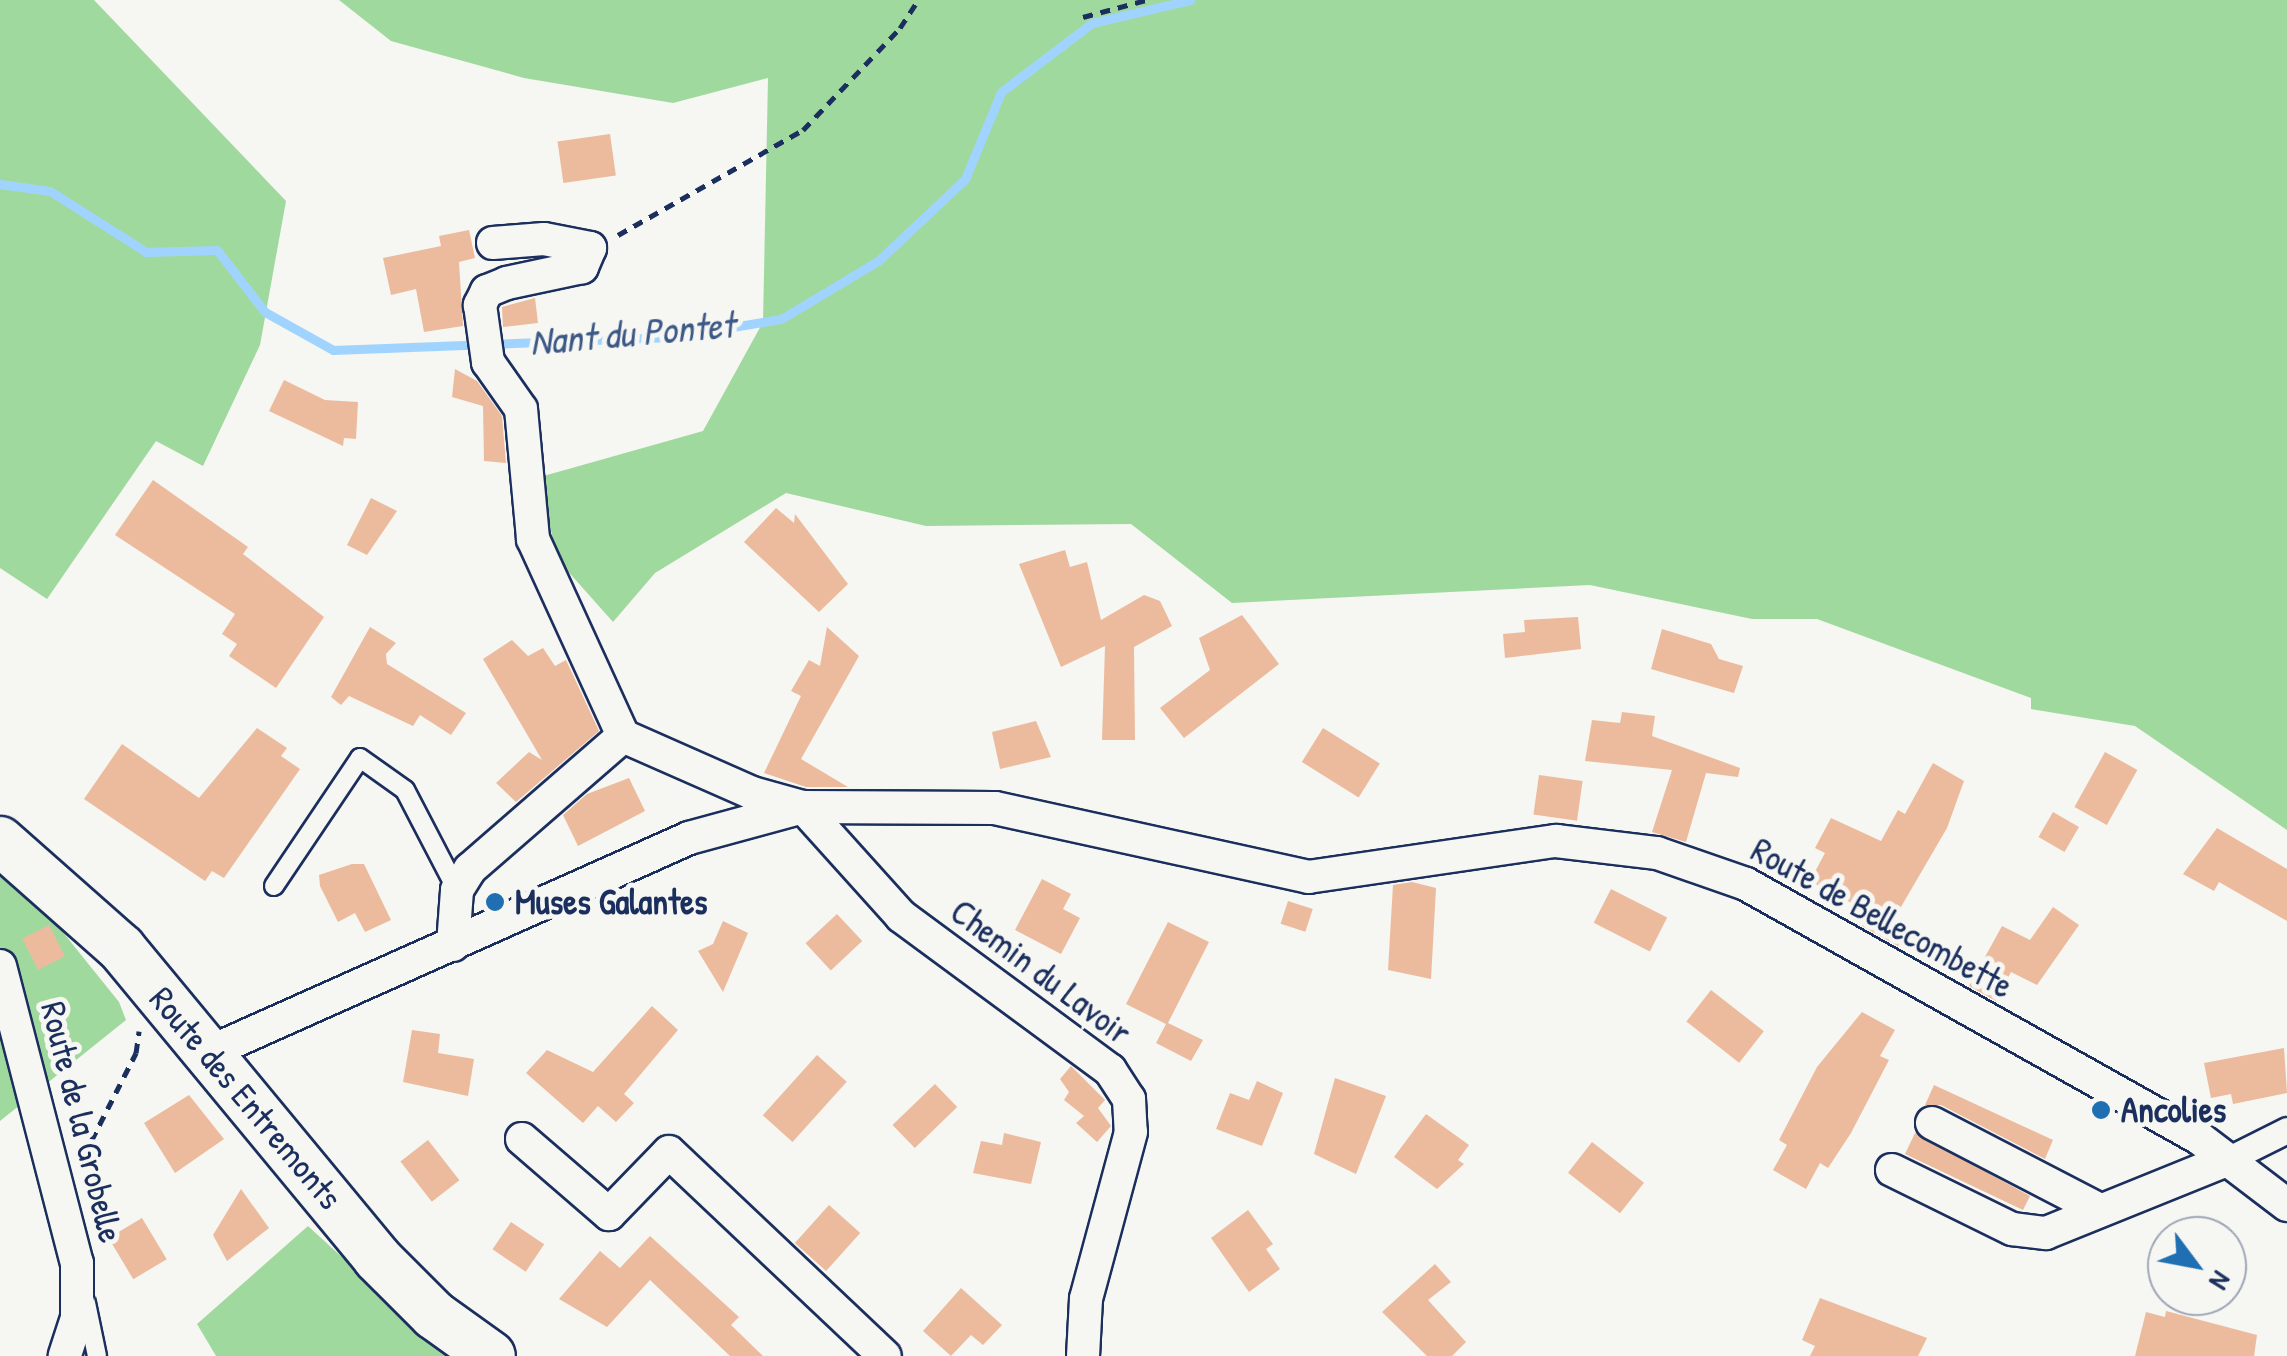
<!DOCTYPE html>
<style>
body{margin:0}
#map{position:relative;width:2287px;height:1356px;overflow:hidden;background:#f6f6f2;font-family:"Patrick Hand",sans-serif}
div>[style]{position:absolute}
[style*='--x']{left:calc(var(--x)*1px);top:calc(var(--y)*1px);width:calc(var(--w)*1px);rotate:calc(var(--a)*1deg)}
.green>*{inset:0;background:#a0d99e}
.stream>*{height:9px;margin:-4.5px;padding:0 4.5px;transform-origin:4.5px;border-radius:4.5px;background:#a0d4fe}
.building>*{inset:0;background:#ecbb9d;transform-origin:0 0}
.path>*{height:5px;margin-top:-2.5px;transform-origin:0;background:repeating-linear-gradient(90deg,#1b2f5e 0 10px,transparent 0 18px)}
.roads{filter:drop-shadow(2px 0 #1b2f5e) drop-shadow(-2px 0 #1b2f5e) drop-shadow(0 2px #1b2f5e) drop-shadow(0 -2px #1b2f5e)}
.service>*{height:18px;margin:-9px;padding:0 9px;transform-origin:9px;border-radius:9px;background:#f6f6f2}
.pedestrian>*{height:25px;margin:-12.5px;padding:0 12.5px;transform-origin:12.5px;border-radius:12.5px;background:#f6f6f2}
.minor>*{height:32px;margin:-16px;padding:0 16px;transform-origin:16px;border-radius:16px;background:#f6f6f2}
.secondary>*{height:48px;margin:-24px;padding:0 24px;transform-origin:24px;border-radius:24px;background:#f6f6f2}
.dots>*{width:28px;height:28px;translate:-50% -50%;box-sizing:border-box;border:5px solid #f6f6f2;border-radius:50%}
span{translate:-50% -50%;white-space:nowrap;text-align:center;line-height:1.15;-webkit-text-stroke:10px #f6f6f2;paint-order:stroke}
.poi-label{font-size:35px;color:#1b2f5e;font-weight:700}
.left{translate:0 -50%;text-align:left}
.street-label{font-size:35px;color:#1b2f5e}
.water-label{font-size:38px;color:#3c5886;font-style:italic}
.north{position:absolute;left:2147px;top:1216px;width:100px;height:100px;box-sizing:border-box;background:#f6f6f2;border:2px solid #9ea6b7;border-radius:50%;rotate:122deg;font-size:28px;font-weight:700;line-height:40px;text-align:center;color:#1b2f5e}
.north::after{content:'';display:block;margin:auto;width:35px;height:45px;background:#1f6fb2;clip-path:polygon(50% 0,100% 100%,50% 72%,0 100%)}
</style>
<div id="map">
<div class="green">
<div style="clip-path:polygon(0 0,94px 0,286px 201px,260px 345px,203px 466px,156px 441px,47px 599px,0 568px)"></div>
<div style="clip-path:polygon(339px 0,2287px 0,2287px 830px,2135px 726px,2031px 709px,2031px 698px,1817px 619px,1752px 619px,1590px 585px,1232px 603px,1131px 524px,926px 526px,786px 493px,655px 573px,613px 622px,557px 559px,540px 477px,703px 431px,763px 322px,768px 78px,673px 103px,524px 78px,391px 41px)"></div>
<div style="clip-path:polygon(0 854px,119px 1002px,126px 1020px,0 1121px)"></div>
<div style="clip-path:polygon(308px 1226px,450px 1356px,216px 1356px,197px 1324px)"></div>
</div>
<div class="stream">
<div style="--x:0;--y:184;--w:50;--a:8"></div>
<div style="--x:50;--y:191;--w:114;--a:32.4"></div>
<div style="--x:146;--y:252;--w:71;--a:-1.6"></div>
<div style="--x:217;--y:250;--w:78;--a:52.3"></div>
<div style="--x:265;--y:312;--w:78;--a:29.2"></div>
<div style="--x:333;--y:350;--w:338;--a:-2.2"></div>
<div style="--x:671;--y:337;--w:111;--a:-9.3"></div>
<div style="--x:781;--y:319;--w:113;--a:-30.9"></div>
<div style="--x:878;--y:261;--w:120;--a:-43.3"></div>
<div style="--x:965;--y:179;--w:94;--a:-67.5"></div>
<div style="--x:1001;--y:92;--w:114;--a:-37.2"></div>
<div style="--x:1092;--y:23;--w:101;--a:-13.2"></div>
</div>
<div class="building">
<div style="left:610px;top:134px;width:42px;height:53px;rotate:82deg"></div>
<div style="clip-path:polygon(469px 230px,475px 258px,459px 262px,463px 326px,424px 332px,416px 289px,391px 295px,383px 258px,441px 246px,439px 236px)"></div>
<div style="clip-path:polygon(535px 298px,538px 323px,503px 327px,502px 307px)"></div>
<div style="clip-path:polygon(455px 369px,477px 381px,502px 416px,506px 463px,484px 461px,483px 406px,452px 397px)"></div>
<div style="clip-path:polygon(284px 380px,325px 400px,358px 402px,356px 439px,344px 438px,343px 446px,269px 411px)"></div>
<div style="clip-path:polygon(153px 480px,248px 547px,243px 554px,324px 617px,276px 688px,229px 656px,237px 644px,222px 634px,235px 614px,115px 535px)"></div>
<div style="clip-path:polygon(371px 498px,397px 511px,367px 555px,347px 545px)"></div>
<div style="clip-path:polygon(776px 508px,794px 523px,795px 514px,848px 584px,819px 612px,744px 542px)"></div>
<div style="clip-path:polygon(1065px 550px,1070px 567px,1087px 562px,1101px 620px,1144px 595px,1160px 601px,1172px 626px,1134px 647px,1135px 740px,1102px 740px,1105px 646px,1061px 667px,1019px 564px)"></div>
<div style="clip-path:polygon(1242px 615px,1279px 664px,1184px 738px,1160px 708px,1210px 670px,1199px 638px)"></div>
<div style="clip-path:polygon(1578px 617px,1581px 649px,1505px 658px,1503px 634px,1525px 632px,1524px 620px)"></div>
<div style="clip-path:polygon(370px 627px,396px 643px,386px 654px,387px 664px,466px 713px,451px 735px,420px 715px,413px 726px,349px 696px,341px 705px,331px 697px)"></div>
<div style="clip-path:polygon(827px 627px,859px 656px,801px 759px,848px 787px,806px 787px,764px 773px,801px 696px,791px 691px,809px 660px,820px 666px)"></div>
<div style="clip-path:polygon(1662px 629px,1711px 644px,1719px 659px,1743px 666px,1734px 693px,1651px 669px)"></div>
<div style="clip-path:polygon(512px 640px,528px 656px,543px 648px,555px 666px,566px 660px,599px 731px,516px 802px,496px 783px,529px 752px,542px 760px,483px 659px)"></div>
<div style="clip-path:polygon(1622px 712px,1655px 716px,1652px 736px,1740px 768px,1738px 777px,1706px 773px,1686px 842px,1652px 832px,1672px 770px,1585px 761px,1592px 720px,1620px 723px)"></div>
<div style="clip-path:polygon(1036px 721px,1051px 757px,1000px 769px,992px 732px)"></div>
<div style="clip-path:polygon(257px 728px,287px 748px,281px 756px,300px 769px,224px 878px,212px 871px,205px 881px,84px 799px,122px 744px,199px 798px)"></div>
<div style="left:1323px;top:728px;width:67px;height:40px;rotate:32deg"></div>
<div style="left:2105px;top:752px;width:37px;height:63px;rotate:29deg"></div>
<div style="clip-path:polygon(1933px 763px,1964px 781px,1947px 828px,1891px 924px,1907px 934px,1898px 946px,1862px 926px,1870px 913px,1810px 881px,1825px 853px,1815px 848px,1831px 818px,1881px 841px,1898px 810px,1905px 814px)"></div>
<div style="left:1539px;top:775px;width:44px;height:40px;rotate:8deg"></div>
<div style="clip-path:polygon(629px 778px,645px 811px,578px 846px,563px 815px,587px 794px)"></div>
<div style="left:2053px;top:812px;width:30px;height:29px;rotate:30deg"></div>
<div style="clip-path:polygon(2217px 828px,2287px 869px,2287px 921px,2219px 882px,2214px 891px,2183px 874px)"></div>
<div style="clip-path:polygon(352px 864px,364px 864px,391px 920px,365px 932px,355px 913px,338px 922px,320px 886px,319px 875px)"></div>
<div style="clip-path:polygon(1042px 879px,1071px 894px,1063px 909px,1080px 918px,1061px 954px,1015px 930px)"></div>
<div style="clip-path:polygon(1412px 882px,1436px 888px,1431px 979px,1388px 970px,1393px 885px)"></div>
<div style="left:1611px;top:889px;width:63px;height:38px;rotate:27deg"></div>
<div style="left:1288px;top:901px;width:26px;height:24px;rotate:18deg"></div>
<div style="clip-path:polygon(2053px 907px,2079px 925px,2037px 985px,2011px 972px,1996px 1001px,1969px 986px,2002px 926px,2030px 940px)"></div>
<div style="left:837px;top:914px;width:37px;height:43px;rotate:47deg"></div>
<div style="clip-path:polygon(723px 921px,748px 933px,723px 992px,698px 951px,713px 944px)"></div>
<div style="clip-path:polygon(1168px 922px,1209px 942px,1168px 1023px,1203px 1040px,1191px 1061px,1156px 1043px,1166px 1024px,1126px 1004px)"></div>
<div style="left:49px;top:925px;width:35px;height:30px;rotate:63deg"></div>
<div style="left:1711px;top:990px;width:67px;height:40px;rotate:38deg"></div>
<div style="clip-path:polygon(652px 1006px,678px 1030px,624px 1094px,634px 1103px,616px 1122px,598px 1106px,583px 1123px,526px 1073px,547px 1050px,593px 1072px)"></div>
<div style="clip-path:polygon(1862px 1012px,1895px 1030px,1880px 1056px,1889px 1060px,1851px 1133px,1828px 1168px,1820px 1163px,1806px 1189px,1773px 1170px,1787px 1145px,1779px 1140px,1817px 1067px)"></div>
<div style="clip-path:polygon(412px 1030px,440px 1034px,438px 1053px,474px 1059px,468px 1096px,403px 1082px)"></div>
<div style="clip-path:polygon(2284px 1048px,2287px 1093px,2233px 1104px,2231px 1094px,2211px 1098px,2204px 1063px)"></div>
<div style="left:817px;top:1055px;width:40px;height:81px;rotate:42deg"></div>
<div style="clip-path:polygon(1071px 1066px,1105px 1100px,1098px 1108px,1111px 1126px,1097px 1142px,1076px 1123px,1084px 1116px,1064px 1100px,1069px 1092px,1060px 1079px)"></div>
<div style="clip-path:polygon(1335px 1078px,1386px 1096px,1356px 1174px,1314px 1154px)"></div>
<div style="clip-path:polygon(1257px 1081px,1283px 1093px,1262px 1146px,1216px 1129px,1230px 1093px,1249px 1100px)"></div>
<div style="left:935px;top:1084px;width:32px;height:59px;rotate:46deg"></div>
<div style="clip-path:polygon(1934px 1085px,2053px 1140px,2045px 1159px,1941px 1105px,1925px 1105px)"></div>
<div style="clip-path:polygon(189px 1095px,224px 1139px,175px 1173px,144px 1123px)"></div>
<div style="clip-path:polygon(1426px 1114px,1469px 1145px,1458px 1160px,1464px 1164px,1437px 1189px,1394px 1157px)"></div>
<div style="clip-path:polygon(1004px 1133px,1041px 1142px,1031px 1184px,973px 1173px,981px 1141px,1002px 1145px)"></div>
<div style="clip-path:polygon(1915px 1133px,2030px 1196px,2023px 1210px,1905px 1154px)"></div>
<div style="left:428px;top:1140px;width:51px;height:35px;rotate:52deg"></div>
<div style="left:1592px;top:1142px;width:66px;height:39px;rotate:38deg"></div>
<div style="clip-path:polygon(241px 1189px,269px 1228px,227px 1261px,213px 1235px)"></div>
<div style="left:829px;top:1205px;width:42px;height:51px;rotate:42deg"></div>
<div style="clip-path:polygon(1248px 1210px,1273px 1244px,1266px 1249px,1280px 1269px,1249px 1292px,1211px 1238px)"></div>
<div style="left:142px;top:1218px;width:48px;height:39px;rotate:59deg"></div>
<div style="left:511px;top:1222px;width:40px;height:33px;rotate:34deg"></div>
<div style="clip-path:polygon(650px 1236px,739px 1317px,731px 1325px,763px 1356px,730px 1356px,650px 1280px,607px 1327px,559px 1299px,600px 1251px,620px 1268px)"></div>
<div style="clip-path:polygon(1435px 1264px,1451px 1282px,1428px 1300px,1466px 1342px,1452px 1356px,1427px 1356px,1382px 1312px)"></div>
<div style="clip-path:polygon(961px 1288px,1002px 1325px,983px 1345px,971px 1335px,951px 1356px,923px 1331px)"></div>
<div style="clip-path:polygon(1820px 1298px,1927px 1338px,1918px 1356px,1810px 1356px,1815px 1346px,1802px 1340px)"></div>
<div style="clip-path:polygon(2166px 1311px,2257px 1335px,2254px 1356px,2135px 1356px,2146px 1312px,2165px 1317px)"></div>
</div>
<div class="path">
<div style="--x:1083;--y:17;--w:65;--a:-15.1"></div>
<div style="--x:618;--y:235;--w:213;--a:-29.6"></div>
<div style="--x:803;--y:130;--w:141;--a:-46.4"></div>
<div style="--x:900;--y:28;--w:33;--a:-57"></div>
<div style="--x:83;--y:1157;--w:117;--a:-63"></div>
<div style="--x:136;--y:1053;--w:22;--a:-82"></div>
</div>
<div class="roads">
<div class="service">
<div style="--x:274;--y:886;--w:154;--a:-56.1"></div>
<div style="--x:360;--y:758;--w:55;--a:35.4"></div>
<div style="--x:405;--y:790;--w:113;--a:62.5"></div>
<div style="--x:86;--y:1303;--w:54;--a:78.3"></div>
</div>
<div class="pedestrian">
<div style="--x:2227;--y:1160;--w:67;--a:-26.6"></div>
</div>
<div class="minor">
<div style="--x:493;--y:243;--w:51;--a:-4.5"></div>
<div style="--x:544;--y:239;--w:47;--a:11.1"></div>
<div style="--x:590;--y:248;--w:21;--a:113"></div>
<div style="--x:582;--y:267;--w:77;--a:168"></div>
<div style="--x:507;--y:283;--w:22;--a:158"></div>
<div style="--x:487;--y:291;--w:16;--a:117"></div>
<div style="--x:480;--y:305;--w:58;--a:82"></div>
<div style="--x:488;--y:362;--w:57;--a:54.9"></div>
<div style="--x:521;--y:409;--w:131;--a:84.7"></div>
<div style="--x:533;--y:539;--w:217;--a:65.4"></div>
<div style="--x:623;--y:736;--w:141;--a:23.8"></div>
<div style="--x:752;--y:793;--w:53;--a:15.4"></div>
<div style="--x:803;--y:807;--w:147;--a:48"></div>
<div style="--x:901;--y:916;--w:260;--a:36.4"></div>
<div style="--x:1110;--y:1070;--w:35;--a:57"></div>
<div style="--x:1129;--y:1099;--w:33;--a:87"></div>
<div style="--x:1131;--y:1132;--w:173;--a:105.1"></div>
<div style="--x:1086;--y:1299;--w:57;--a:93"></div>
<div style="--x:453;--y:945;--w:55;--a:-85.8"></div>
<div style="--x:457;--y:890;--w:25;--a:-58"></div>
<div style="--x:470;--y:869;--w:203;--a:-41"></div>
<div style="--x:0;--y:966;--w:307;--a:75.5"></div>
<div style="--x:77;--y:1263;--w:55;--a:90"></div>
<div style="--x:77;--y:1318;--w:40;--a:108"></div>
<div style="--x:210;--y:1052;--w:525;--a:-24.07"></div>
<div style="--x:689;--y:838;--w:118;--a:-15.2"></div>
<div style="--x:803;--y:807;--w:192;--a:0.3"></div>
<div style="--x:995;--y:808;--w:321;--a:12.4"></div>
<div style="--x:1308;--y:877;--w:251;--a:-8.3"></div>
<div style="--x:1556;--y:841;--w:102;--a:6.8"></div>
<div style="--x:1657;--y:853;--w:94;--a:19.2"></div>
<div style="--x:1746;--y:884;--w:519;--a:29.28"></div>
<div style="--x:2199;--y:1138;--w:111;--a:37.3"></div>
<div style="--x:1932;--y:1123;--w:189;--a:27.4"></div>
<div style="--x:522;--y:1139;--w:115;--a:40.8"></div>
<div style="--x:609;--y:1214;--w:86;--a:-45.9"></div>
<div style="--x:669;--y:1152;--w:297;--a:43.4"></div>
<div style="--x:1892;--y:1170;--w:134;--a:26.2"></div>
<div style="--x:2012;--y:1229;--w:34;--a:7"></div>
<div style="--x:2046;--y:1233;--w:195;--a:-22"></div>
</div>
<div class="secondary">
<div style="--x:0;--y:841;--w:162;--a:41.5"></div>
<div style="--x:121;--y:948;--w:402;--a:50.4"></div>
<div style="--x:377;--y:1258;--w:81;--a:45"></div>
<div style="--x:434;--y:1315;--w:70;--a:35.7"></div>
</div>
</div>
<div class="dots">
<div style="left:495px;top:902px;background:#1f6fb2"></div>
<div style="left:2101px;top:1110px;background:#1f6fb2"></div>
</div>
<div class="poi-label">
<span class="left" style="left:515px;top:902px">Muses Galantes</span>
<span class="left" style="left:2121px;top:1110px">Ancolies</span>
</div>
<div class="street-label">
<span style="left:1882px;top:918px;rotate:29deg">Route de Bellecombette</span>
<span style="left:1041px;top:972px;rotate:37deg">Chemin du Lavoir</span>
<span style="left:246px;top:1098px;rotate:50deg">Route des Entremonts</span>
<span style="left:82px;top:1122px;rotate:76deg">Route de la Grobelle</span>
</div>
<div class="water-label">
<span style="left:632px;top:333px;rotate:-5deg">Nant du Pontet</span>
</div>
<div class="north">N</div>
</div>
